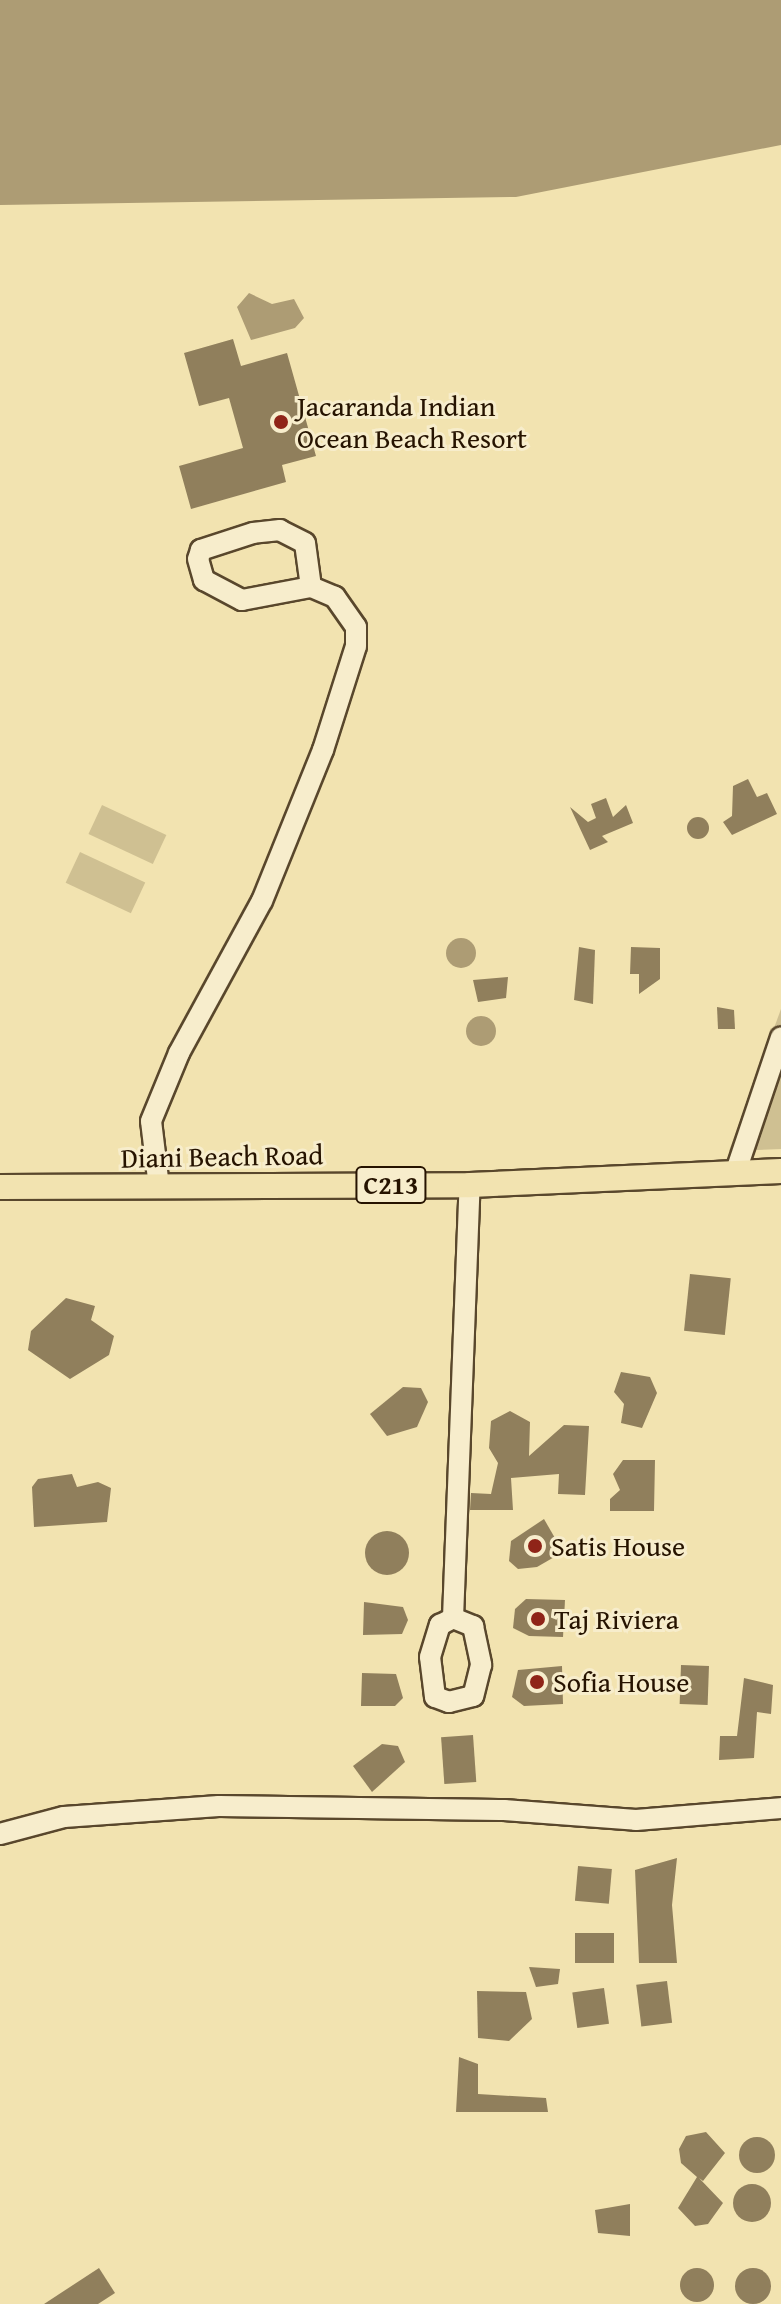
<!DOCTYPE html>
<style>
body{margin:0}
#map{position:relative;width:781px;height:2304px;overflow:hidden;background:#f2e3b0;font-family:"Gentium Book Plus",serif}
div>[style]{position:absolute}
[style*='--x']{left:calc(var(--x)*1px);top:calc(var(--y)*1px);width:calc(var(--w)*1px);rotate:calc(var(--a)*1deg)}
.green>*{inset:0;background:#cfc092;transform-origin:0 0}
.water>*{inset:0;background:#ad9c74}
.round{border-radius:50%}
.building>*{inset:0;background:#907f5c;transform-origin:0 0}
.roads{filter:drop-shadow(2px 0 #59472c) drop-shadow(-2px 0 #59472c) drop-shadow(0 2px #59472c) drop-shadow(0 -2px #59472c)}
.minor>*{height:20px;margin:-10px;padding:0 10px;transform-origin:10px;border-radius:10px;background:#f7edcc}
.major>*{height:24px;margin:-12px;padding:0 12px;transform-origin:12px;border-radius:12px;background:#f2e3b0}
.dots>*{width:22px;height:22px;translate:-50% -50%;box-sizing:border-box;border:4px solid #f7edcc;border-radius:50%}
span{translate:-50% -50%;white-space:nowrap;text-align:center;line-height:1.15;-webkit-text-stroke:6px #f7edcc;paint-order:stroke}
.shield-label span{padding:2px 6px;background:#f7edcc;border:2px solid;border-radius:6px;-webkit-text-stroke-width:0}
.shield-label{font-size:26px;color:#261300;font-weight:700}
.poi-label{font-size:28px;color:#261300}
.left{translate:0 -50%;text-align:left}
.street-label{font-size:28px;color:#261300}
</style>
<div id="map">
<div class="green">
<div style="left:102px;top:805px;width:71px;height:32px;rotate:25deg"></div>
<div style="left:80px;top:852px;width:72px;height:34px;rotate:25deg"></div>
<div style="clip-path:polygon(781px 1009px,781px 1149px,729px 1151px)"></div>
</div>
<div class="water">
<div style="clip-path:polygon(0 0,781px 0,781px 145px,516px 197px,0 205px)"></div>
<div style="clip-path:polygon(249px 293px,272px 304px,294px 299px,304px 318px,295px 328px,251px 340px,237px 307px)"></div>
<div class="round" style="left:446px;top:938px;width:30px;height:30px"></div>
<div class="round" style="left:466px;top:1016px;width:30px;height:30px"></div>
</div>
<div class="building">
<div style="clip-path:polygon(233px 339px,241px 366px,287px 353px,316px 456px,282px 465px,286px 482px,191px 509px,179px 466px,243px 448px,229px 398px,199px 406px,184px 353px)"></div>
<div style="clip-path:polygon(748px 779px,757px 797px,767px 793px,777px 814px,732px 835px,723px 822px,732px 816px,733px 786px)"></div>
<div style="clip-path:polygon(606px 798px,613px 817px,626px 805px,633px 823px,602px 836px,608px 842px,590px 850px,570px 807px,588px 822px,596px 818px,591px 804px)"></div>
<div class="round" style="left:687px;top:817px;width:22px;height:22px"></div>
<div style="clip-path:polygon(579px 947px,595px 950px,593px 1004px,574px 1000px)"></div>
<div style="clip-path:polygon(631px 947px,660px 948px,660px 979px,639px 994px,639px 974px,630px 974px)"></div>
<div style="clip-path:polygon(508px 977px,506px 998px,478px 1002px,473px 980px)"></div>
<div style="clip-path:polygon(717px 1007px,734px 1010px,735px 1029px,718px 1029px)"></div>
<div style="left:690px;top:1274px;width:41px;height:57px;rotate:6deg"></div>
<div style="clip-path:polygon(66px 1298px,95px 1306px,91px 1320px,114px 1336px,109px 1355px,70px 1379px,28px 1350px,31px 1331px)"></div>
<div style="clip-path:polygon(621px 1372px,650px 1377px,657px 1393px,642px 1428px,621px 1423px,624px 1404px,614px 1392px)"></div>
<div style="clip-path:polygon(403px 1387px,421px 1388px,428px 1402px,417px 1427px,387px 1436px,370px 1414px)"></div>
<div style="clip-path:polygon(510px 1411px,530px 1422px,529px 1456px,564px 1425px,589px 1426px,585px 1495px,558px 1494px,559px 1474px,511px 1478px,513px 1510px,470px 1510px,471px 1493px,491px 1494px,498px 1463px,489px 1448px,491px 1421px)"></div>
<div style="clip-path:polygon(623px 1460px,655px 1460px,654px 1511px,610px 1511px,610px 1499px,620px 1490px,613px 1474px)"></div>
<div style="clip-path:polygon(72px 1474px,77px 1487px,98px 1482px,111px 1488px,107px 1522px,34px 1527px,32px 1487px,38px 1479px)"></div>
<div style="clip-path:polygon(544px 1519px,563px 1552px,537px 1567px,518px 1569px,509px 1561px,511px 1541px)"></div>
<div class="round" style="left:365px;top:1531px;width:44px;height:44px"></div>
<div style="clip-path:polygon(526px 1599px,565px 1600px,563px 1637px,529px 1636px,513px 1628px,515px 1609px)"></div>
<div style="clip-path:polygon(364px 1602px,403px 1607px,408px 1620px,402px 1634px,363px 1635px)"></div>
<div style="left:681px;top:1665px;width:28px;height:39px;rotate:2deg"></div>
<div style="clip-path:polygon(562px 1666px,563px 1704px,524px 1706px,512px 1697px,518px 1670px)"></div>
<div style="clip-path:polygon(362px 1673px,396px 1674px,403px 1698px,395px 1706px,361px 1706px)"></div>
<div style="clip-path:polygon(744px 1678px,773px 1685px,771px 1714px,757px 1712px,754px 1758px,719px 1760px,720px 1736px,737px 1736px)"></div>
<div style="left:473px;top:1735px;width:47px;height:32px;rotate:86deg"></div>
<div style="clip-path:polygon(382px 1744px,398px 1746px,405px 1762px,372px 1792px,353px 1766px)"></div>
<div style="clip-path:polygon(677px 1858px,672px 1905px,677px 1963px,639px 1963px,635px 1870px)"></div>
<div style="left:578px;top:1866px;width:34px;height:35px;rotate:5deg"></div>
<div style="left:575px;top:1933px;width:39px;height:30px"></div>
<div style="clip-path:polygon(529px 1967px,560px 1969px,558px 1984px,536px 1987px)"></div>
<div style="left:667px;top:1981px;width:42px;height:31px;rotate:83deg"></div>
<div style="left:604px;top:1988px;width:36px;height:32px;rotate:82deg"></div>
<div style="clip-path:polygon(477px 1991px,526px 1992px,532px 2019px,509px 2041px,478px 2038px)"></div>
<div style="clip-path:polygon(459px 2057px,478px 2064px,478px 2094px,546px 2098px,548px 2112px,456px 2112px)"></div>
<div style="clip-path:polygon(706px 2132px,725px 2153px,703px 2181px,699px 2178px,723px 2203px,708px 2224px,695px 2226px,678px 2208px,697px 2177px,681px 2163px,679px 2149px,686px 2136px)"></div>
<div class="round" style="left:739px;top:2137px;width:36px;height:36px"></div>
<div class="round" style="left:733px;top:2184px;width:38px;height:38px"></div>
<div style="clip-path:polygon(630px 2204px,630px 2236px,598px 2233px,595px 2210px)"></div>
<div class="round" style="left:680px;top:2268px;width:34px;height:34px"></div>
<div class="round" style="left:735px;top:2268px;width:36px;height:36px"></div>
<div style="clip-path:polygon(99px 2268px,115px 2293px,98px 2304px,44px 2304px)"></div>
</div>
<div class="roads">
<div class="minor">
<div style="--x:736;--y:1171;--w:141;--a:-71.4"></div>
<div style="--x:159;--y:1187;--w:66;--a:-96.9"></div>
<div style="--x:151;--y:1121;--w:74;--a:-67.6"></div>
<div style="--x:179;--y:1053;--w:173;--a:-61.4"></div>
<div style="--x:262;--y:901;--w:163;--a:-68"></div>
<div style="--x:323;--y:750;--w:109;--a:-72.4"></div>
<div style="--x:356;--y:646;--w:19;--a:-90"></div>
<div style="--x:356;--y:627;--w:37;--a:-125"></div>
<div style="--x:335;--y:597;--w:26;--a:-157"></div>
<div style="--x:311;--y:587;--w:44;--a:-97.8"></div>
<div style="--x:305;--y:543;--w:28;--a:-153"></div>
<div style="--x:280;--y:530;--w:27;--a:174"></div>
<div style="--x:253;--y:533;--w:55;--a:161.9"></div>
<div style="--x:201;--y:550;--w:9;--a:108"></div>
<div style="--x:198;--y:559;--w:22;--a:74"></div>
<div style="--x:204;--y:580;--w:43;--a:27.8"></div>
<div style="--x:242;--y:600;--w:70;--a:-10.7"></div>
<div style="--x:453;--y:1618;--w:433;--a:-87.8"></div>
<div style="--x:453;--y:1618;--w:22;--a:22"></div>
<div style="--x:473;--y:1626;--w:40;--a:78"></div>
<div style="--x:481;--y:1665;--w:32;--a:104"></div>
<div style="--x:473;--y:1696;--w:25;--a:166"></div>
<div style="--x:449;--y:1702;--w:15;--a:-160"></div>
<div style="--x:435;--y:1697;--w:40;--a:-97.1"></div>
<div style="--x:430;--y:1657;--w:34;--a:-73"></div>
<div style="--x:440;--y:1625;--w:15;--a:-28"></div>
<div style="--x:0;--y:1834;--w:66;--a:-14.9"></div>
<div style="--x:64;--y:1817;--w:155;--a:-4.1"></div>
<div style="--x:219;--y:1806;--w:285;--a:0.8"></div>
<div style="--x:504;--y:1810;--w:132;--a:4.3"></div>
<div style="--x:636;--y:1820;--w:145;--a:-4.7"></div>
</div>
<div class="major">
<div style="--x:0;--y:1187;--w:470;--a:-0.2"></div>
<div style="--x:470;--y:1185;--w:311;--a:-2.6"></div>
</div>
</div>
<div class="dots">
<div style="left:281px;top:422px;background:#8f2418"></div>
<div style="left:535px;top:1546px;background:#8f2418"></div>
<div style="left:538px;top:1619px;background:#8f2418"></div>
<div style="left:537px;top:1682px;background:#8f2418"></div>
</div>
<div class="shield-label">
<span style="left:391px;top:1185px">C213</span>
</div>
<div class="poi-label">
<span class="left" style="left:297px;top:422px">Jacaranda Indian<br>Ocean Beach Resort</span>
<span class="left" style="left:551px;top:1546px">Satis House</span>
<span class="left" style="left:554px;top:1619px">Taj Riviera</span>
<span class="left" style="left:553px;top:1682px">Sofia House</span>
</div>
<div class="street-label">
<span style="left:222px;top:1156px;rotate:-1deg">Diani Beach Road</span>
</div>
</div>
